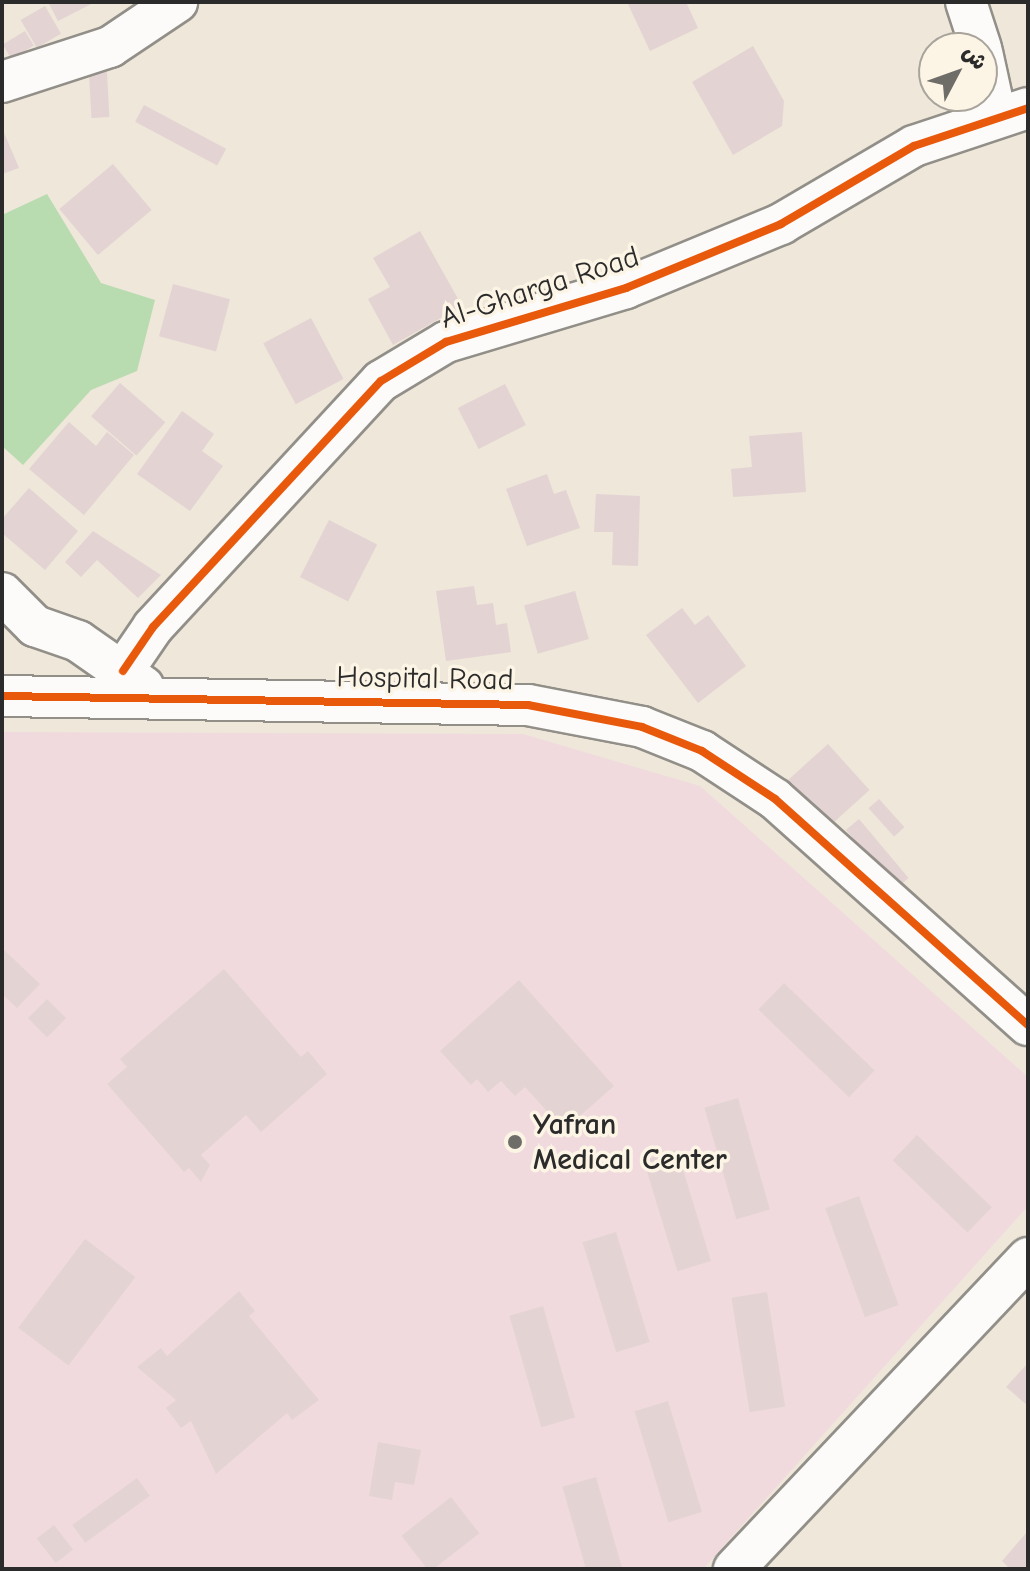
<!DOCTYPE html>
<meta charset="utf-8">
<style>
body{margin:0}
#map{position:relative;width:1030px;height:1571px;overflow:hidden;background:#eee7da;font-family:"Comic Neue","Playpen Sans Arabic",sans-serif}
div>[style]{position:absolute}
[style*='--x']{left:calc(var(--x)*1px);top:calc(var(--y)*1px);width:calc(var(--w)*1px);rotate:calc(var(--a)*1deg)}
.built>*{inset:0;background:#f0dade}
.green>*{inset:0;background:#b9dbb0}
.building>*{inset:0;background:#e4d3d3;transform-origin:0 0}
.roads{filter:drop-shadow(2px 0 #928f89) drop-shadow(-2px 0 #928f89) drop-shadow(0 2px #928f89) drop-shadow(0 -2px #928f89)}
.minor>*{height:40px;margin:-20px;padding:0 20px;transform-origin:20px;border-radius:20px;background:#fcfbf9}
.cycleway>*{height:8px;margin:-4px;padding:0 4px;transform-origin:4px;border-radius:4px;background:#e8590c}
.dots>*{width:22px;height:22px;translate:-50% -50%;box-sizing:border-box;border:4px solid #fcf5e5;border-radius:50%}
span{translate:-50% -50%;white-space:nowrap;text-align:center;line-height:1.15;-webkit-text-stroke:7px #fcf5e5;paint-order:stroke}
.street-label{font-size:30px;color:#2b2b2b}
.poi-label{font-size:30px;color:#2b2b2b;font-weight:700}
.left{translate:0 -50%;text-align:left}
.frame{position:absolute;inset:0;border:4px solid #2b2b2b;pointer-events:none}
.north{position:absolute;left:918px;top:32px;width:80px;height:80px;box-sizing:border-box;background:#fcf5e5;border:2px solid #a8a49b;border-radius:50%;rotate:49deg;font-size:22px;font-weight:700;line-height:32px;text-align:center;color:#2b2b2b}
.north::after{content:'';display:block;margin:auto;width:28px;height:36px;background:#6f6d68;clip-path:polygon(50% 0,100% 100%,50% 72%,0 100%)}
</style>
<div id="map">
<div class="built">
<div style="clip-path:polygon(2px 732px,523px 734px,700px 786px,1028px 1077px,1028px 1206px,703px 1569px,2px 1569px)"></div>
</div>
<div class="green">
<div style="clip-path:polygon(47px 194px,101px 283px,155px 300px,137px 371px,91px 390px,23px 465px,2px 446px,2px 215px)"></div>
</div>
<div class="building">
<div style="clip-path:polygon(48px 2px,95px 2px,58px 21px)"></div>
<div style="clip-path:polygon(627px 2px,686px 2px,698px 28px,650px 51px)"></div>
<div style="left:45px;top:6px;width:32px;height:28px;rotate:60deg"></div>
<div style="left:25px;top:31px;width:17px;height:26px;rotate:59deg"></div>
<div style="clip-path:polygon(753px 46px,784px 101px,782px 126px,733px 155px,692px 82px)"></div>
<div style="left:107px;top:72px;width:45px;height:18px;rotate:87deg"></div>
<div style="left:144px;top:105px;width:93px;height:19px;rotate:28deg"></div>
<div style="clip-path:polygon(2px 128px,19px 168px,2px 174px)"></div>
<div style="left:113px;top:164px;width:60px;height:70px;rotate:50deg"></div>
<div style="clip-path:polygon(420px 231px,462px 306px,393px 345px,368px 299px,390px 287px,373px 258px)"></div>
<div style="left:173px;top:284px;width:59px;height:54px;rotate:15deg"></div>
<div style="left:311px;top:318px;width:69px;height:54px;rotate:62deg"></div>
<div style="left:120px;top:383px;width:60px;height:44px;rotate:41deg"></div>
<div style="left:505px;top:384px;width:46px;height:53px;rotate:63deg"></div>
<div style="clip-path:polygon(182px 411px,214px 434px,202px 451px,223px 466px,190px 511px,137px 474px)"></div>
<div style="clip-path:polygon(69px 422px,96px 446px,107px 432px,134px 455px,84px 515px,29px 469px)"></div>
<div style="clip-path:polygon(802px 432px,806px 492px,733px 497px,731px 469px,752px 467px,749px 436px)"></div>
<div style="clip-path:polygon(547px 474px,554px 494px,566px 490px,580px 528px,527px 546px,506px 489px)"></div>
<div style="clip-path:polygon(29px 488px,78px 531px,45px 570px,2px 533px,2px 519px)"></div>
<div style="clip-path:polygon(596px 494px,640px 496px,638px 566px,612px 565px,613px 532px,594px 532px)"></div>
<div style="left:329px;top:520px;width:54px;height:64px;rotate:27deg"></div>
<div style="clip-path:polygon(93px 531px,161px 575px,138px 598px,97px 560px,81px 577px,65px 562px)"></div>
<div style="clip-path:polygon(474px 586px,477px 605px,493px 603px,496px 625px,507px 623px,511px 652px,446px 661px,436px 591px)"></div>
<div style="left:575px;top:591px;width:50px;height:53px;rotate:74deg"></div>
<div style="clip-path:polygon(682px 608px,695px 625px,708px 615px,746px 666px,698px 703px,646px 635px)"></div>
<div style="left:828px;top:744px;width:62px;height:54px;rotate:48deg"></div>
<div style="left:879px;top:799px;width:38px;height:14px;rotate:48deg"></div>
<div style="left:859px;top:819px;width:77px;height:17px;rotate:50deg"></div>
<div style="clip-path:polygon(2px 948px,40px 984px,17px 1008px,2px 994px)"></div>
<div style="clip-path:polygon(224px 969px,301px 1057px,308px 1051px,327px 1074px,261px 1132px,246px 1115px,201px 1155px,210px 1165px,201px 1182px,189px 1168px,184px 1172px,107px 1084px,127px 1067px,120px 1059px)"></div>
<div style="clip-path:polygon(519px 980px,614px 1086px,564px 1130px,525px 1087px,515px 1096px,501px 1081px,488px 1092px,477px 1079px,471px 1085px,440px 1051px)"></div>
<div style="left:784px;top:983px;width:126px;height:37px;rotate:44deg"></div>
<div style="left:47px;top:999px;width:27px;height:27px;rotate:45deg"></div>
<div style="left:738px;top:1098px;width:116px;height:35px;rotate:74deg"></div>
<div style="left:917px;top:1135px;width:104px;height:35px;rotate:44deg"></div>
<div style="left:677px;top:1150px;width:116px;height:35px;rotate:73deg"></div>
<div style="left:859px;top:1196px;width:116px;height:36px;rotate:70deg"></div>
<div style="left:616px;top:1232px;width:115px;height:35px;rotate:73deg"></div>
<div style="left:85px;top:1239px;width:63px;height:111px;rotate:37deg"></div>
<div style="clip-path:polygon(239px 1291px,255px 1311px,249px 1316px,319px 1400px,292px 1420px,287px 1413px,216px 1474px,191px 1421px,181px 1428px,166px 1408px,176px 1400px,137px 1367px,161px 1348px,167px 1356px)"></div>
<div style="left:767px;top:1292px;width:116px;height:36px;rotate:81deg"></div>
<div style="left:543px;top:1306px;width:116px;height:35px;rotate:74deg"></div>
<div style="clip-path:polygon(1028px 1363px,1028px 1406px,1006px 1387px)"></div>
<div style="left:668px;top:1401px;width:116px;height:35px;rotate:73deg"></div>
<div style="clip-path:polygon(378px 1442px,421px 1450px,414px 1485px,395px 1482px,392px 1500px,369px 1496px)"></div>
<div style="left:596px;top:1477px;width:96px;height:35px;rotate:74deg"></div>
<div style="left:137px;top:1478px;width:22px;height:80px;rotate:54deg"></div>
<div style="left:451px;top:1497px;width:46px;height:63px;rotate:52deg"></div>
<div style="left:54px;top:1525px;width:31px;height:22px;rotate:52deg"></div>
<div style="clip-path:polygon(1028px 1531px,1028px 1569px,1010px 1569px,1002px 1561px)"></div>
</div>
<div class="roads">
<div class="minor">
<div style="--x:966;--y:2;--w:48;--a:71.9"></div>
<div style="--x:982;--y:52;--w:66;--a:77.7"></div>
<div style="--x:2;--y:82;--w:114;--a:-18"></div>
<div style="--x:110;--y:47;--w:81;--a:-33.9"></div>
<div style="--x:2;--y:593;--w:47;--a:45"></div>
<div style="--x:35;--y:626;--w:46;--a:19.2"></div>
<div style="--x:78;--y:641;--w:80;--a:34.9"></div>
<div style="--x:123;--y:671;--w:53;--a:-55.7"></div>
<div style="--x:153;--y:627;--w:335;--a:-47.2"></div>
<div style="--x:381;--y:381;--w:76;--a:-31"></div>
<div style="--x:446;--y:342;--w:188;--a:-16.7"></div>
<div style="--x:626;--y:288;--w:168;--a:-22.4"></div>
<div style="--x:781;--y:224;--w:154;--a:-30.4"></div>
<div style="--x:914;--y:146;--w:120;--a:-18.4"></div>
<div style="--x:2;--y:696;--w:526;--a:0.98"></div>
<div style="--x:528;--y:705;--w:116;--a:10.9"></div>
<div style="--x:642;--y:727;--w:65;--a:21.8"></div>
<div style="--x:702;--y:751;--w:87;--a:33.3"></div>
<div style="--x:775;--y:799;--w:339;--a:41.8"></div>
<div style="--x:734;--y:1569;--w:428;--a:-46.6"></div>
</div>
</div>
<div class="cycleway">
<div style="--x:123;--y:671;--w:53;--a:-55.7"></div>
<div style="--x:153;--y:627;--w:335;--a:-47.2"></div>
<div style="--x:381;--y:381;--w:76;--a:-31"></div>
<div style="--x:446;--y:342;--w:188;--a:-16.7"></div>
<div style="--x:626;--y:288;--w:168;--a:-22.4"></div>
<div style="--x:781;--y:224;--w:154;--a:-30.4"></div>
<div style="--x:914;--y:146;--w:120;--a:-18.4"></div>
<div style="--x:2;--y:696;--w:526;--a:0.98"></div>
<div style="--x:528;--y:705;--w:116;--a:10.9"></div>
<div style="--x:642;--y:727;--w:65;--a:21.8"></div>
<div style="--x:702;--y:751;--w:87;--a:33.3"></div>
<div style="--x:775;--y:799;--w:339;--a:41.8"></div>
</div>
<div class="dots">
<div style="left:515px;top:1142px;background:#6f6d68"></div>
</div>
<div class="street-label">
<span style="left:540px;top:288px;rotate:-18deg">Al-Gharga Road</span>
<span style="left:425px;top:679px;rotate:1deg">Hospital Road</span>
</div>
<div class="poi-label">
<span class="left" style="left:533px;top:1142px">Yafran<br>Medical Center</span>
</div>
<div class="frame"></div>
<div class="north">ش</div>
</div>
